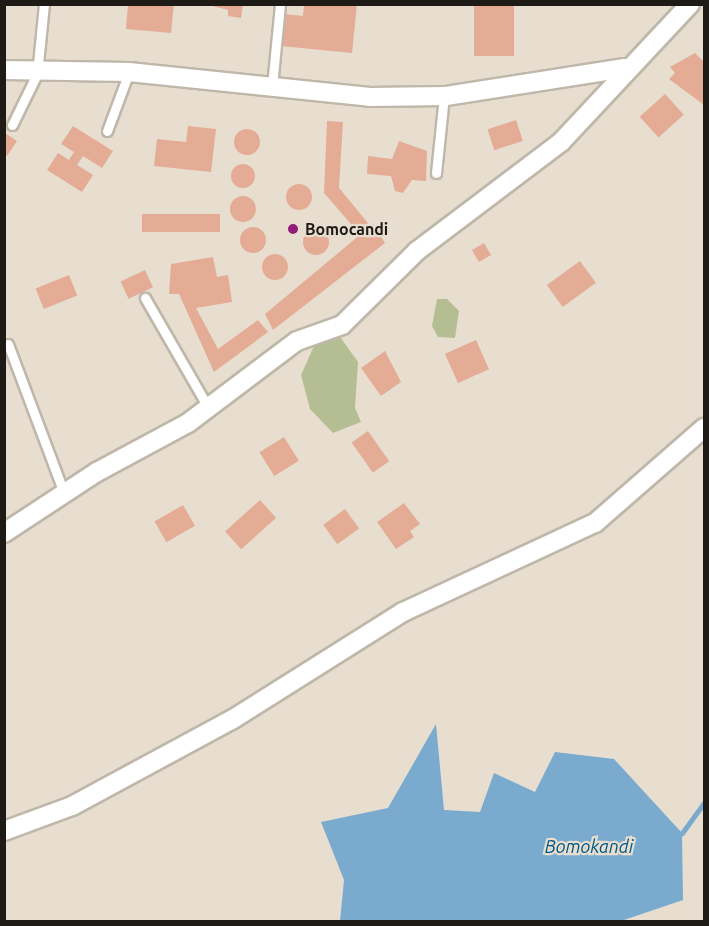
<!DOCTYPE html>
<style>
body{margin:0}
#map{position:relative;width:709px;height:926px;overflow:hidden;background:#e7ded0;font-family:Ubuntu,sans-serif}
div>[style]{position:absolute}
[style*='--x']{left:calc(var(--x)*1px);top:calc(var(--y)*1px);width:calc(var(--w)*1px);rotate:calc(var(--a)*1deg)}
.green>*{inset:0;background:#b5be93}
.water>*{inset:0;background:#7baacf}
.stream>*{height:5px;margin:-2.5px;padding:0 2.5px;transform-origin:2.5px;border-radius:2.5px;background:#7baacf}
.building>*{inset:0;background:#e4ac95;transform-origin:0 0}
.round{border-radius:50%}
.roads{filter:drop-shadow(2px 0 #bfb7a9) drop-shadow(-2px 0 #bfb7a9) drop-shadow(0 2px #bfb7a9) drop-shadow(0 -2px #bfb7a9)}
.lane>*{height:9px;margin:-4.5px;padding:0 4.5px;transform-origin:4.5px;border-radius:4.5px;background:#fff}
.street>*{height:18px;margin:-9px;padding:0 9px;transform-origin:9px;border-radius:9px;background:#fff}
.dots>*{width:16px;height:16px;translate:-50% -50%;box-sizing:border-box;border:3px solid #e7ded0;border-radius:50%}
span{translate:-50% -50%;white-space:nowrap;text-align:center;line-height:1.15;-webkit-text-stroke:4.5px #e7ded0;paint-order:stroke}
.poi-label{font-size:16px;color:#1e1b16;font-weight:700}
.left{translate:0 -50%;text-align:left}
.water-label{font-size:18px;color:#005685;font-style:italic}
.frame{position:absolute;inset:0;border:6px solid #1e1b16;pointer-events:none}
</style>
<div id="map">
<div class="green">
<div style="clip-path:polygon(437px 299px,447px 299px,459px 311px,455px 338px,438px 337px,432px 326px)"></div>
<div style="clip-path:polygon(338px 334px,358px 362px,355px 408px,361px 422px,333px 433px,310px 409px,301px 375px,314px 346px)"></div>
</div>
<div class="water">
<div style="clip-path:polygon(436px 724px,444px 810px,480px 812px,494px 773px,535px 792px,555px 752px,614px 759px,682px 833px,683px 900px,621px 921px,340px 921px,344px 880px,321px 822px,388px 808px)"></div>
</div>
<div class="stream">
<div style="--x:682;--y:833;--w:37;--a:-54"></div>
</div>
<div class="building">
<div style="clip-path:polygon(128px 4px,174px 4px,171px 33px,126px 29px)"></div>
<div style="clip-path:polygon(204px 4px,243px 4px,241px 18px,228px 16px,228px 10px)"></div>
<div style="clip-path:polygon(304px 4px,357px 4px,352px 53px,281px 46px,284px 14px,303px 16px)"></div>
<div style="left:474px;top:4px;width:40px;height:52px"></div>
<div style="clip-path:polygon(695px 53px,704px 62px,704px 105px,669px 79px,675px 73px,670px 67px)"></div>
<div style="left:665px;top:94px;width:28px;height:34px;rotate:48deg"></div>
<div style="left:516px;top:120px;width:22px;height:30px;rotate:72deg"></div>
<div style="clip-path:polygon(327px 121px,343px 122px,339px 188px,368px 223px,357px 231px,324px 193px)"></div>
<div style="clip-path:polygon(73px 126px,113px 151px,102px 168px,83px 156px,77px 165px,93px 175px,82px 192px,47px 170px,58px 153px,69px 160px,74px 152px,61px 144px)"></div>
<div style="clip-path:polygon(188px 126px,216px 129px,211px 172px,154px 166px,157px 139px,186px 142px)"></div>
<div class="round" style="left:234px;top:129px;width:26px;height:26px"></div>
<div style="clip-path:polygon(5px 133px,17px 141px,7px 156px,5px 155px)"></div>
<div style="clip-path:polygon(399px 141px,427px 151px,426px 181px,412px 180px,403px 193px,395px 191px,391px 176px,367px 174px,368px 156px,392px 159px)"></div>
<div class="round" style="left:231px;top:164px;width:24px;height:24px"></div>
<div class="round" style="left:286px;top:184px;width:26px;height:26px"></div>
<div class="round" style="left:230px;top:196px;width:26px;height:26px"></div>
<div style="left:220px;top:214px;width:18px;height:78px;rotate:90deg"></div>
<div style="clip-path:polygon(373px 224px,385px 243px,273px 330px,265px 314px)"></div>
<div class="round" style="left:240px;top:227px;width:26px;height:26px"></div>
<div class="round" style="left:303px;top:229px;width:26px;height:26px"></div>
<div style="left:484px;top:243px;width:14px;height:14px;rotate:60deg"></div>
<div class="round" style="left:262px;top:254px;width:26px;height:26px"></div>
<div style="clip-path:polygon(213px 257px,217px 277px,228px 275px,232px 302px,196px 308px,218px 349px,258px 320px,268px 332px,214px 372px,179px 294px,169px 294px,171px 264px)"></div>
<div style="left:580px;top:261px;width:27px;height:41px;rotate:54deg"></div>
<div style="left:145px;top:270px;width:19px;height:27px;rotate:65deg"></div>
<div style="left:69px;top:275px;width:22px;height:36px;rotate:68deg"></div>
<div style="left:476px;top:340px;width:32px;height:34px;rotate:66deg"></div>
<div style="clip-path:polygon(385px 351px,401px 382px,381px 396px,361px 368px)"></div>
<div style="left:368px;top:431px;width:37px;height:20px;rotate:55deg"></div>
<div style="left:284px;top:437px;width:28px;height:29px;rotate:58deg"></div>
<div style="left:260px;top:500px;width:24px;height:47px;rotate:48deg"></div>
<div style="clip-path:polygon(404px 503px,420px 524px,410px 531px,414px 537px,396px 549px,377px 522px)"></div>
<div style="left:183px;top:505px;width:24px;height:33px;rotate:60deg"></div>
<div style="left:345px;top:509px;width:24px;height:27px;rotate:54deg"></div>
</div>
<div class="roads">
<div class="lane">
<div style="--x:272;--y:86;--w:82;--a:-84.4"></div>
<div style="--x:12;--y:125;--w:57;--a:-63.9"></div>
<div style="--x:37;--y:74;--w:70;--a:-84.3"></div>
<div style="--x:107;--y:131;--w:63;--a:-69.6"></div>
<div style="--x:436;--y:173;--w:77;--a:-84.1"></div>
<div style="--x:145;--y:298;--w:128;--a:60"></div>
<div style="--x:8;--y:344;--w:162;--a:69.4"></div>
</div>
<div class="street">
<div style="--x:4;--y:70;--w:125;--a:0.9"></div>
<div style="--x:129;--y:72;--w:242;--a:5.9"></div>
<div style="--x:370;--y:97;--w:76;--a:-0.8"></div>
<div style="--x:446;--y:96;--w:181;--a:-8.9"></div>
<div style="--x:4;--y:533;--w:111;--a:-33.3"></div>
<div style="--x:97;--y:472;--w:103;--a:-28.3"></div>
<div style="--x:188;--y:423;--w:136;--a:-37"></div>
<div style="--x:297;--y:341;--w:48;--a:-19.6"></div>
<div style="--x:342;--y:325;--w:105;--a:-44.6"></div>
<div style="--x:417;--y:251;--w:181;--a:-37.1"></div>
<div style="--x:561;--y:142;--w:189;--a:-46.9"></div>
<div style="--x:4;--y:831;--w:72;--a:-20.2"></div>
<div style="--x:72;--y:806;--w:183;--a:-28.4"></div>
<div style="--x:233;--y:719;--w:201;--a:-32.2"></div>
<div style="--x:403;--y:612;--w:212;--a:-24.9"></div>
<div style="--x:595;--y:523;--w:145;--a:-41.1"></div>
</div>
</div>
<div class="dots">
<div style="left:293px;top:229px;background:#931c79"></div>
</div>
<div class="poi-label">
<span class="left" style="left:305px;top:229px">Bomocandi</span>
</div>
<div class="water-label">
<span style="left:589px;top:846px">Bomokandi</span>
</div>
<div class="frame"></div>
</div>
